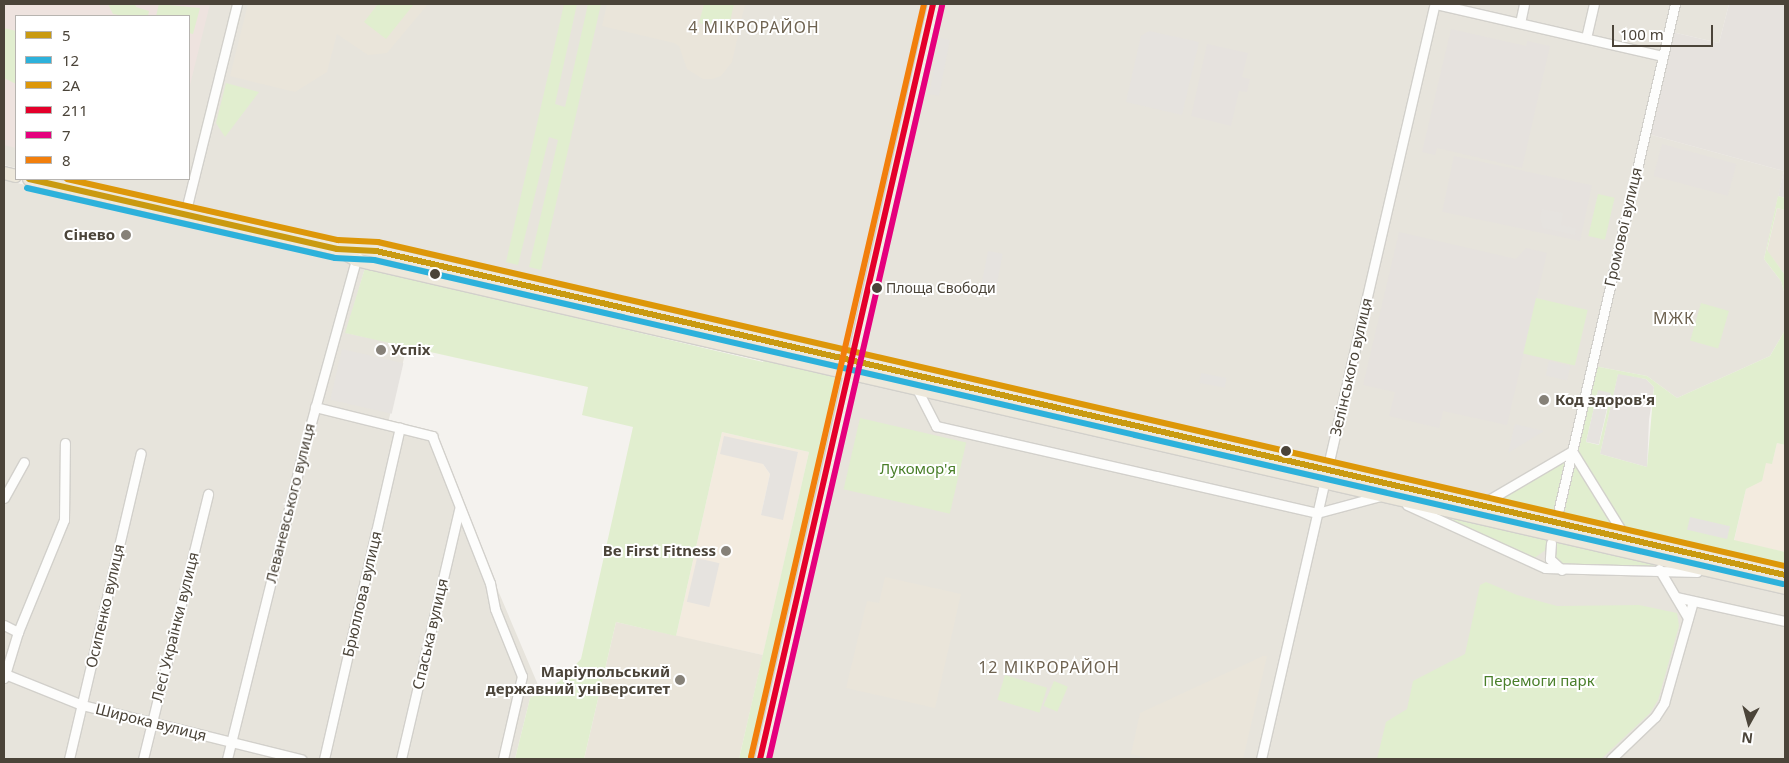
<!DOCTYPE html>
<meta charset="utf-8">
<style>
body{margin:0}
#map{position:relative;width:1789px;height:763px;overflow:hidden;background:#f4f2ee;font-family:"Noto Sans",sans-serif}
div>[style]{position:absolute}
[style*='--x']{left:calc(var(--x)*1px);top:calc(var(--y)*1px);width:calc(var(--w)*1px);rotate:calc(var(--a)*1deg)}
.residential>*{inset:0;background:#e7e4dc}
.commercial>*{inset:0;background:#f3ebdf}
.industrial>*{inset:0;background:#e6e2de;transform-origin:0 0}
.education>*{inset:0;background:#eae5da}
.medical>*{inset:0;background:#eee3df}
.green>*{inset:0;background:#e1eecf;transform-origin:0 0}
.parking>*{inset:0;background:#e6e3df;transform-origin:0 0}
.roads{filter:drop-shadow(1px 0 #d2d0cb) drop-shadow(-1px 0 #d2d0cb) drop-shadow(0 1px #d2d0cb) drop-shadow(0 -1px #d2d0cb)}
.minor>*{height:9px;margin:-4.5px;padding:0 4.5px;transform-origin:4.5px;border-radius:4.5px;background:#fdfdfc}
.major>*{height:11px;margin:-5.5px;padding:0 5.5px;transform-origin:5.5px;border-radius:5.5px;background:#f2efe6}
.highway>*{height:12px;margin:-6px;padding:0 6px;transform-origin:6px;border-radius:6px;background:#ede8db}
.bus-1>*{height:6px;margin:-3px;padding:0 3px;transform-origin:3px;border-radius:3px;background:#c99a11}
.bus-2>*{height:6px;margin:-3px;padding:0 3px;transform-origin:3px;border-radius:3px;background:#2db1db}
.bus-3>*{height:6px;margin:-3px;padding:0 3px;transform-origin:3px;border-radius:3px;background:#dd9709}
.bus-4>*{height:6px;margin:-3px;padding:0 3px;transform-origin:3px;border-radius:3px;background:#e4002b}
.bus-5>*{height:6px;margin:-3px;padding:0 3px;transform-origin:3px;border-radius:3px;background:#e5007d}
.bus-6>*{height:6px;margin:-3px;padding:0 3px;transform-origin:3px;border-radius:3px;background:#f27f0c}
.dots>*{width:14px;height:14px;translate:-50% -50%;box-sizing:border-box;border:2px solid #fff;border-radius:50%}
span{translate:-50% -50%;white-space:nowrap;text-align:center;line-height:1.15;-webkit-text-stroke:4px #fff;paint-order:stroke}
.bus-label{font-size:14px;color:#4b4439}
.left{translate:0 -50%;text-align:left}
.street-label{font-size:15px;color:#4b4439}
.poi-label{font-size:15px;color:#4b4439;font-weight:700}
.right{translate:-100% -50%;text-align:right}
.park-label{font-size:15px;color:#4a7f2a}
.neighbourhood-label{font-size:16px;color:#6e6250;letter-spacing:1px}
.frame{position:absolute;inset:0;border:5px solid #4b4439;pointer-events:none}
.legend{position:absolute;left:15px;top:15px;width:175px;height:165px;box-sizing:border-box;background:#fff;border:1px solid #b7b4b0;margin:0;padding:6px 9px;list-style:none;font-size:15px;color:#4b4439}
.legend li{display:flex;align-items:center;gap:10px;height:25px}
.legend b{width:25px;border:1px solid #b7b4b0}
.north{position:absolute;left:1724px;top:698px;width:50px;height:50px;-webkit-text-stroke:4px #fff;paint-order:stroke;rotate:187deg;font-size:14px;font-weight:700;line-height:20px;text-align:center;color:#4b4439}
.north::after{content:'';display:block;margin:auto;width:18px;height:22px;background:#4b4439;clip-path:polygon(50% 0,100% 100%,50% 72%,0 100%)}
.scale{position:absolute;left:1612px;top:25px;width:101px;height:22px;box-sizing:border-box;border:2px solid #4b4439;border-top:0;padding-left:6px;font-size:15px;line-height:18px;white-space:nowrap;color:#4b4439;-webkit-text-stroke:4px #fff;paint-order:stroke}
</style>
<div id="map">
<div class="residential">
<div style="clip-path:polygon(4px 4px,928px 4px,850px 354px,63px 179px,189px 179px,189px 16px,16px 16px,16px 168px,4px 165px)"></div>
<div style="clip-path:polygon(937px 4px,1431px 4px,1325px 462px,857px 356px)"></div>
<div style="clip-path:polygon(1438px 4px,1671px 4px,1569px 449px,1483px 500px,1332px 464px)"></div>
<div style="clip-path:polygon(1678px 4px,1729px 4px,1719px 43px,1672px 32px)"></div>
<div style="clip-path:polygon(1648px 134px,1784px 171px,1764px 259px,1781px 281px,1785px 295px,1784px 332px,1770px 356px,1677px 398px,1647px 376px,1594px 366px)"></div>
<div style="clip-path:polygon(4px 180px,342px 257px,365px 268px,346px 333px,407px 346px,388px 423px,436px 435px,463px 508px,541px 692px,530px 698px,515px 759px,4px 759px)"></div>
<div style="clip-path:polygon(852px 379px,1319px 488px,1257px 759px,764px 759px)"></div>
<div style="clip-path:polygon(1326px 489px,1785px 595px,1785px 759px,1265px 759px)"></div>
</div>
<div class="commercial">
<div style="clip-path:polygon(evenodd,722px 432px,809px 452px,763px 655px,676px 636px,722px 432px,798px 453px,761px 515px,770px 474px,763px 464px,798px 453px)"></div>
<div style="clip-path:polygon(1777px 443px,1785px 445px,1785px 552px,1734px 541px,1746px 489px,1766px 462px,1772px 463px)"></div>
</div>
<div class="industrial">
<div style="clip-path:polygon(1729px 4px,1785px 4px,1785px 198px,1778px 196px,1784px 171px,1648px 134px,1672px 32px,1719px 43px)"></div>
<div style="clip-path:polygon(1451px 29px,1526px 46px,1527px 41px,1550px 46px,1522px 168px,1437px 148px,1435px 155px,1422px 152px)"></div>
<div style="clip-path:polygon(1207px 44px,1248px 53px,1242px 77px,1250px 79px,1247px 92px,1239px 91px,1231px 126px,1191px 116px)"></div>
<div style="left:1662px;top:144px;width:77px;height:33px;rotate:15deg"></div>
<div style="left:1454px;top:156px;width:141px;height:57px;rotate:12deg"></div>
<div style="clip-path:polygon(1399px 232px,1516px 259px,1526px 248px,1547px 253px,1507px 425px,1443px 411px,1439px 428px,1389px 416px,1395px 392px,1363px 385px)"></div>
<div style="clip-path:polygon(1618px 373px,1646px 379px,1654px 387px,1649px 420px,1647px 467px,1600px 454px)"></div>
</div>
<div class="education">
<div style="clip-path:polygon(248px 4px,428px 4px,387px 53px,368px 55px,337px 34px,327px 72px,295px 92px,230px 76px)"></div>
<div style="clip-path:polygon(607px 4px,745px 4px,732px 62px,721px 76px,712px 79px,703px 79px,687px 69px,679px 46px,674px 43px,602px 26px)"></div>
<div style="clip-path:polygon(1777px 208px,1785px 210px,1785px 275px,1767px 251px)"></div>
<div style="clip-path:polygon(885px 577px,961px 594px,935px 708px,846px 688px,867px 601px,879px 603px)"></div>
<div style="clip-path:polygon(616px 622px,763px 655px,739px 759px,584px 759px)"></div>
<div style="clip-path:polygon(1263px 656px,1267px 656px,1243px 759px,1152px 759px,1131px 754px,1140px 713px)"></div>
</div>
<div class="medical">
<div style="clip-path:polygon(4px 4px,210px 4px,189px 89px,189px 16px,16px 16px,16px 148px,4px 145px)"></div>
</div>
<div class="green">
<div style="clip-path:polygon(108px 4px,135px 4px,136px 7px,149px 11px,148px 16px,124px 16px,113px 14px)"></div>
<div style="clip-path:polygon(159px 4px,200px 8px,193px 34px,189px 33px,189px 16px,156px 16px)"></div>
<div style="clip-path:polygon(378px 4px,414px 4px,386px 39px,364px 22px)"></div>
<div style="clip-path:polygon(564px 4px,577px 4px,555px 104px,565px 107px,588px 4px,601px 4px,541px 270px,529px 267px,558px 140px,549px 137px,518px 265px,506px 262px)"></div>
<div style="clip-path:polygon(704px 4px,734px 4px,728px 30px,699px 23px)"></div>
<div style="clip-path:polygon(4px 28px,16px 31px,16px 84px,4px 78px)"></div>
<div style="clip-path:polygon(226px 83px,259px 92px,225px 137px,216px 123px)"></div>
<div style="left:1598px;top:194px;width:17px;height:43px;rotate:13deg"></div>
<div style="clip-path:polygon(1778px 196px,1785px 198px,1785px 210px,1777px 208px,1767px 250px,1785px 275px,1785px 295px,1781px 281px,1764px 259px)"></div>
<div style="clip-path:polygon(365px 268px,763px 362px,764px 359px,844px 377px,756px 759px,739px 759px,809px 452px,722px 432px,676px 636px,616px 622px,584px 759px,515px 759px,530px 698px,560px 681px,581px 659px,633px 427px,582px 415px,588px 387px,345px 333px)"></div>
<div style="left:1536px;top:298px;width:53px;height:57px;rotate:13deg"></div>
<div style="left:1701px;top:303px;width:29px;height:39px;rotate:16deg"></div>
<div style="clip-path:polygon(evenodd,1785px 323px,1785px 445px,1777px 443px,1772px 464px,1766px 463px,1762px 481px,1746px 489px,1734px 540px,1785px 552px,1785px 564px,1623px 529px,1575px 449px,1594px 366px,1647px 376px,1677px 398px,1770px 356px,1784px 332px,1785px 323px,1618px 374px,1646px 379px,1654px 387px,1647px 467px,1600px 454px,1618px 374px,1785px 323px,1598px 391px,1611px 394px,1599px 445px,1586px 442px,1598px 391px)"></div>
<div style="left:860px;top:418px;width:109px;height:73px;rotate:13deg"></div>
<div style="clip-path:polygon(1567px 457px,1555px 511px,1503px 499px,1501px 495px)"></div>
<div style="clip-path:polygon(1573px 459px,1611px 521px,1608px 523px,1561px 512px)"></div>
<div style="clip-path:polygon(1428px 513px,1549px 540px,1547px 549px,1533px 559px)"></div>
<div style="clip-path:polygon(1554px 541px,1653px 564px,1656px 569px,1566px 568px,1553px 558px)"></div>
<div style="clip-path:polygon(1486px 582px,1517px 595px,1557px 606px,1639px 605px,1677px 613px,1679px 626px,1658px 700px,1650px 713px,1601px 759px,1377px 759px,1386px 722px,1407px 709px,1413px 681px,1465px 654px,1480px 585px)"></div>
<div style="left:1005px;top:675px;width:44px;height:26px;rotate:17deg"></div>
<div style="left:1054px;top:681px;width:15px;height:27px;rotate:23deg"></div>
</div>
<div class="parking">
<div style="clip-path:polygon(1149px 31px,1199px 42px,1182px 115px,1126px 102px,1141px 36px)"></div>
<div style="left:940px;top:38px;width:10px;height:57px;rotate:11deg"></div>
<div style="clip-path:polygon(1542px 209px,1563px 213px,1561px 225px,1576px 228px,1575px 235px,1543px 228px,1540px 218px)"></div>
<div style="left:988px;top:251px;width:15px;height:36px;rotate:11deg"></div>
<div style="left:342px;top:349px;width:63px;height:52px;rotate:13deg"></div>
<div style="left:1549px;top:361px;width:22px;height:15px;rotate:13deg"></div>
<div style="left:1201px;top:373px;width:26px;height:10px;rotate:11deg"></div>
<div style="left:1598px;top:390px;width:13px;height:53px;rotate:13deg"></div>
<div style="clip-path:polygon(1515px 424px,1544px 431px,1508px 453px)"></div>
<div style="clip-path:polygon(724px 436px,798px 452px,783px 520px,761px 515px,770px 474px,763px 464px,720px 454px)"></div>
<div style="left:1690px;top:517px;width:41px;height:13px;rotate:13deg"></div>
<div style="left:1708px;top:546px;width:79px;height:10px;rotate:13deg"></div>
<div style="left:697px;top:558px;width:23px;height:45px;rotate:13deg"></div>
</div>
<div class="roads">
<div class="minor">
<div style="--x:1436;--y:4;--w:233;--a:12.9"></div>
<div style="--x:1520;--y:23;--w:19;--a:-78"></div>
<div style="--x:1586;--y:38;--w:35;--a:-77"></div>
<div style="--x:185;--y:214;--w:216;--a:-76.1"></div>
<div style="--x:917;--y:389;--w:42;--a:62.8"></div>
<div style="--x:936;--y:426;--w:226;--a:12.8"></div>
<div style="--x:1156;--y:476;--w:165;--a:12.9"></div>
<div style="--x:1317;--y:513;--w:65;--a:-15.1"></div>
<div style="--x:315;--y:407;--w:121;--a:13.9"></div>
<div style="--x:432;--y:436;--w:158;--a:68.5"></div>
<div style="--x:490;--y:583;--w:26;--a:79"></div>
<div style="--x:495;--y:609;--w:72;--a:68.1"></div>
<div style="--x:522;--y:676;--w:85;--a:102.9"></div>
<div style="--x:1572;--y:451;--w:102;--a:58.2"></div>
<div style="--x:1327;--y:470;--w:478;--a:-77"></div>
<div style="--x:4;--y:498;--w:41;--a:-60.9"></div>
<div style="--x:1407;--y:505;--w:152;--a:24.5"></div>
<div style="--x:1545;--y:568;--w:152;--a:1.5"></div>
<div style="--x:1480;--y:505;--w:107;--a:-30.4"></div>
<div style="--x:1559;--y:508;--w:517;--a:-77.04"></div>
<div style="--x:1551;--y:543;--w:16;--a:94"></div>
<div style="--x:1550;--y:559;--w:16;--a:43"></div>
<div style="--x:1659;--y:569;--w:57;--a:59.4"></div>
<div style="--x:1676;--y:597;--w:112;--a:12.4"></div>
<div style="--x:4;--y:625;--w:16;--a:27"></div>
<div style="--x:5;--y:674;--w:83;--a:21.9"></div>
<div style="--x:82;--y:705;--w:226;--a:13.9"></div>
<div style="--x:4;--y:678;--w:48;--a:-73.1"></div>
<div style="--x:18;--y:632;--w:121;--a:-67.7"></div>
<div style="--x:64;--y:520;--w:77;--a:-89.3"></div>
<div style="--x:69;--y:759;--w:314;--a:-76.8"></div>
<div style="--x:143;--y:759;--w:273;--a:-76.2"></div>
<div style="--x:227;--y:759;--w:305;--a:-76.1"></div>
<div style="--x:300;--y:463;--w:215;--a:-74.6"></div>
<div style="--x:324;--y:759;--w:340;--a:-77.1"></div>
<div style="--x:401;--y:759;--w:257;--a:-76.9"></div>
<div style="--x:1261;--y:759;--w:283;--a:-77.1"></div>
<div style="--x:1611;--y:759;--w:61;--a:-43.7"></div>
<div style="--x:1655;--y:717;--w:17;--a:-57"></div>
<div style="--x:1664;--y:703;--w:106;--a:-74.1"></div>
</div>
<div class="major">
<div style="--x:852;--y:361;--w:366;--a:-77.2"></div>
<div style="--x:760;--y:759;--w:395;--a:-77"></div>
</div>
<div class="highway">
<div style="--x:4;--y:173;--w:12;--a:14"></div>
<div style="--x:29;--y:179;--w:316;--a:12.8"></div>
<div style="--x:337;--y:249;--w:22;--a:-3"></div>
<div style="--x:359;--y:248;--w:17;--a:10"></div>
<div style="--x:376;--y:251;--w:1446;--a:12.95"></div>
<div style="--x:337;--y:249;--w:22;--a:30"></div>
<div style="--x:356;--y:260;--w:17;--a:13"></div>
<div style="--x:373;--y:264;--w:1449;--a:12.92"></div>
</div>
</div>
<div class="bus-1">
<div style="--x:29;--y:179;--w:316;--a:12.8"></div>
<div style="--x:337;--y:249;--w:39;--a:3"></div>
<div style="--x:376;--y:251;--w:1446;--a:12.95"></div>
</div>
<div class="bus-2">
<div style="--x:27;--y:188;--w:316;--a:12.8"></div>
<div style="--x:335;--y:258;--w:39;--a:3"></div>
<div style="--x:374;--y:260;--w:1446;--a:12.95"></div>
</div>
<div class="bus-3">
<div style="--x:67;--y:179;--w:278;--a:12.7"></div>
<div style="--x:338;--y:240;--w:40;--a:2.9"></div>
<div style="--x:378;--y:242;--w:1444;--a:12.97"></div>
</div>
<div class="bus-4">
<div style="--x:760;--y:759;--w:775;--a:-77.09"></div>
</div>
<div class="bus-5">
<div style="--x:769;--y:759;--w:773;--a:-77.06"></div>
</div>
<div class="bus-6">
<div style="--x:751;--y:757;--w:773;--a:-77.06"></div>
</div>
<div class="dots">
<div style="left:126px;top:235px;background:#868178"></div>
<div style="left:435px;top:274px;background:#4b4439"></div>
<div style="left:877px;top:288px;background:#4b4439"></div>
<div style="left:381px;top:350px;background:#868178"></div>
<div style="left:1544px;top:400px;background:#868178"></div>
<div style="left:1286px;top:451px;background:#4b4439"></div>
<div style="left:726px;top:551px;background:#868178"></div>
<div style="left:680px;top:680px;background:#868178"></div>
</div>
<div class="bus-label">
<span class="left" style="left:886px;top:288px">Площа Свободи</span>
</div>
<div class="street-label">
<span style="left:1623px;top:227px;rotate:-77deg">Громової вулиця</span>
<span style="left:1351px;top:367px;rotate:-77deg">Зелінського вулиця</span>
<span style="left:290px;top:503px;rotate:-76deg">Леваневського вулиця</span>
<span style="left:362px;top:594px;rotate:-77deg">Брюллова вулиця</span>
<span style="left:105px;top:606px;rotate:-77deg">Осипенко вулиця</span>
<span style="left:175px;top:627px;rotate:-76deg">Лесі Українки вулиця</span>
<span style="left:430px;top:634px;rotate:-77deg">Спаська вулиця</span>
<span style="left:151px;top:722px;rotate:14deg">Широка вулиця</span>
</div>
<div class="poi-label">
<span class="right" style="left:115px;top:235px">Сінево</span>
<span class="left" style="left:391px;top:350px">Успіх</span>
<span class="left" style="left:1555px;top:400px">Код здоров'я</span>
<span class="right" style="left:716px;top:551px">Be First Fitness</span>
<span class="right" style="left:670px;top:680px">Маріупольський<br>державний університет</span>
</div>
<div class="park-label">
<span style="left:918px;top:469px">Лукомор'я</span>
<span style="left:1539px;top:681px">Перемоги парк</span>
</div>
<div class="neighbourhood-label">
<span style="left:754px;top:27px">4 МІКРОРАЙОН</span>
<span style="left:1674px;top:318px">МЖК</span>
<span style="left:1049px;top:667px">12 МІКРОРАЙОН</span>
</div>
<div class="frame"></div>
<ul class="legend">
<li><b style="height:6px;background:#c99a11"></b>5</li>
<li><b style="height:6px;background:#2db1db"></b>12</li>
<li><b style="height:6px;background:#dd9709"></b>2А</li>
<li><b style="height:6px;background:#e4002b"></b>211</li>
<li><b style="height:6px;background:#e5007d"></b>7</li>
<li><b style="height:6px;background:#f27f0c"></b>8</li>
</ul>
<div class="north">N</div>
<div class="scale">100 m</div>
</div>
